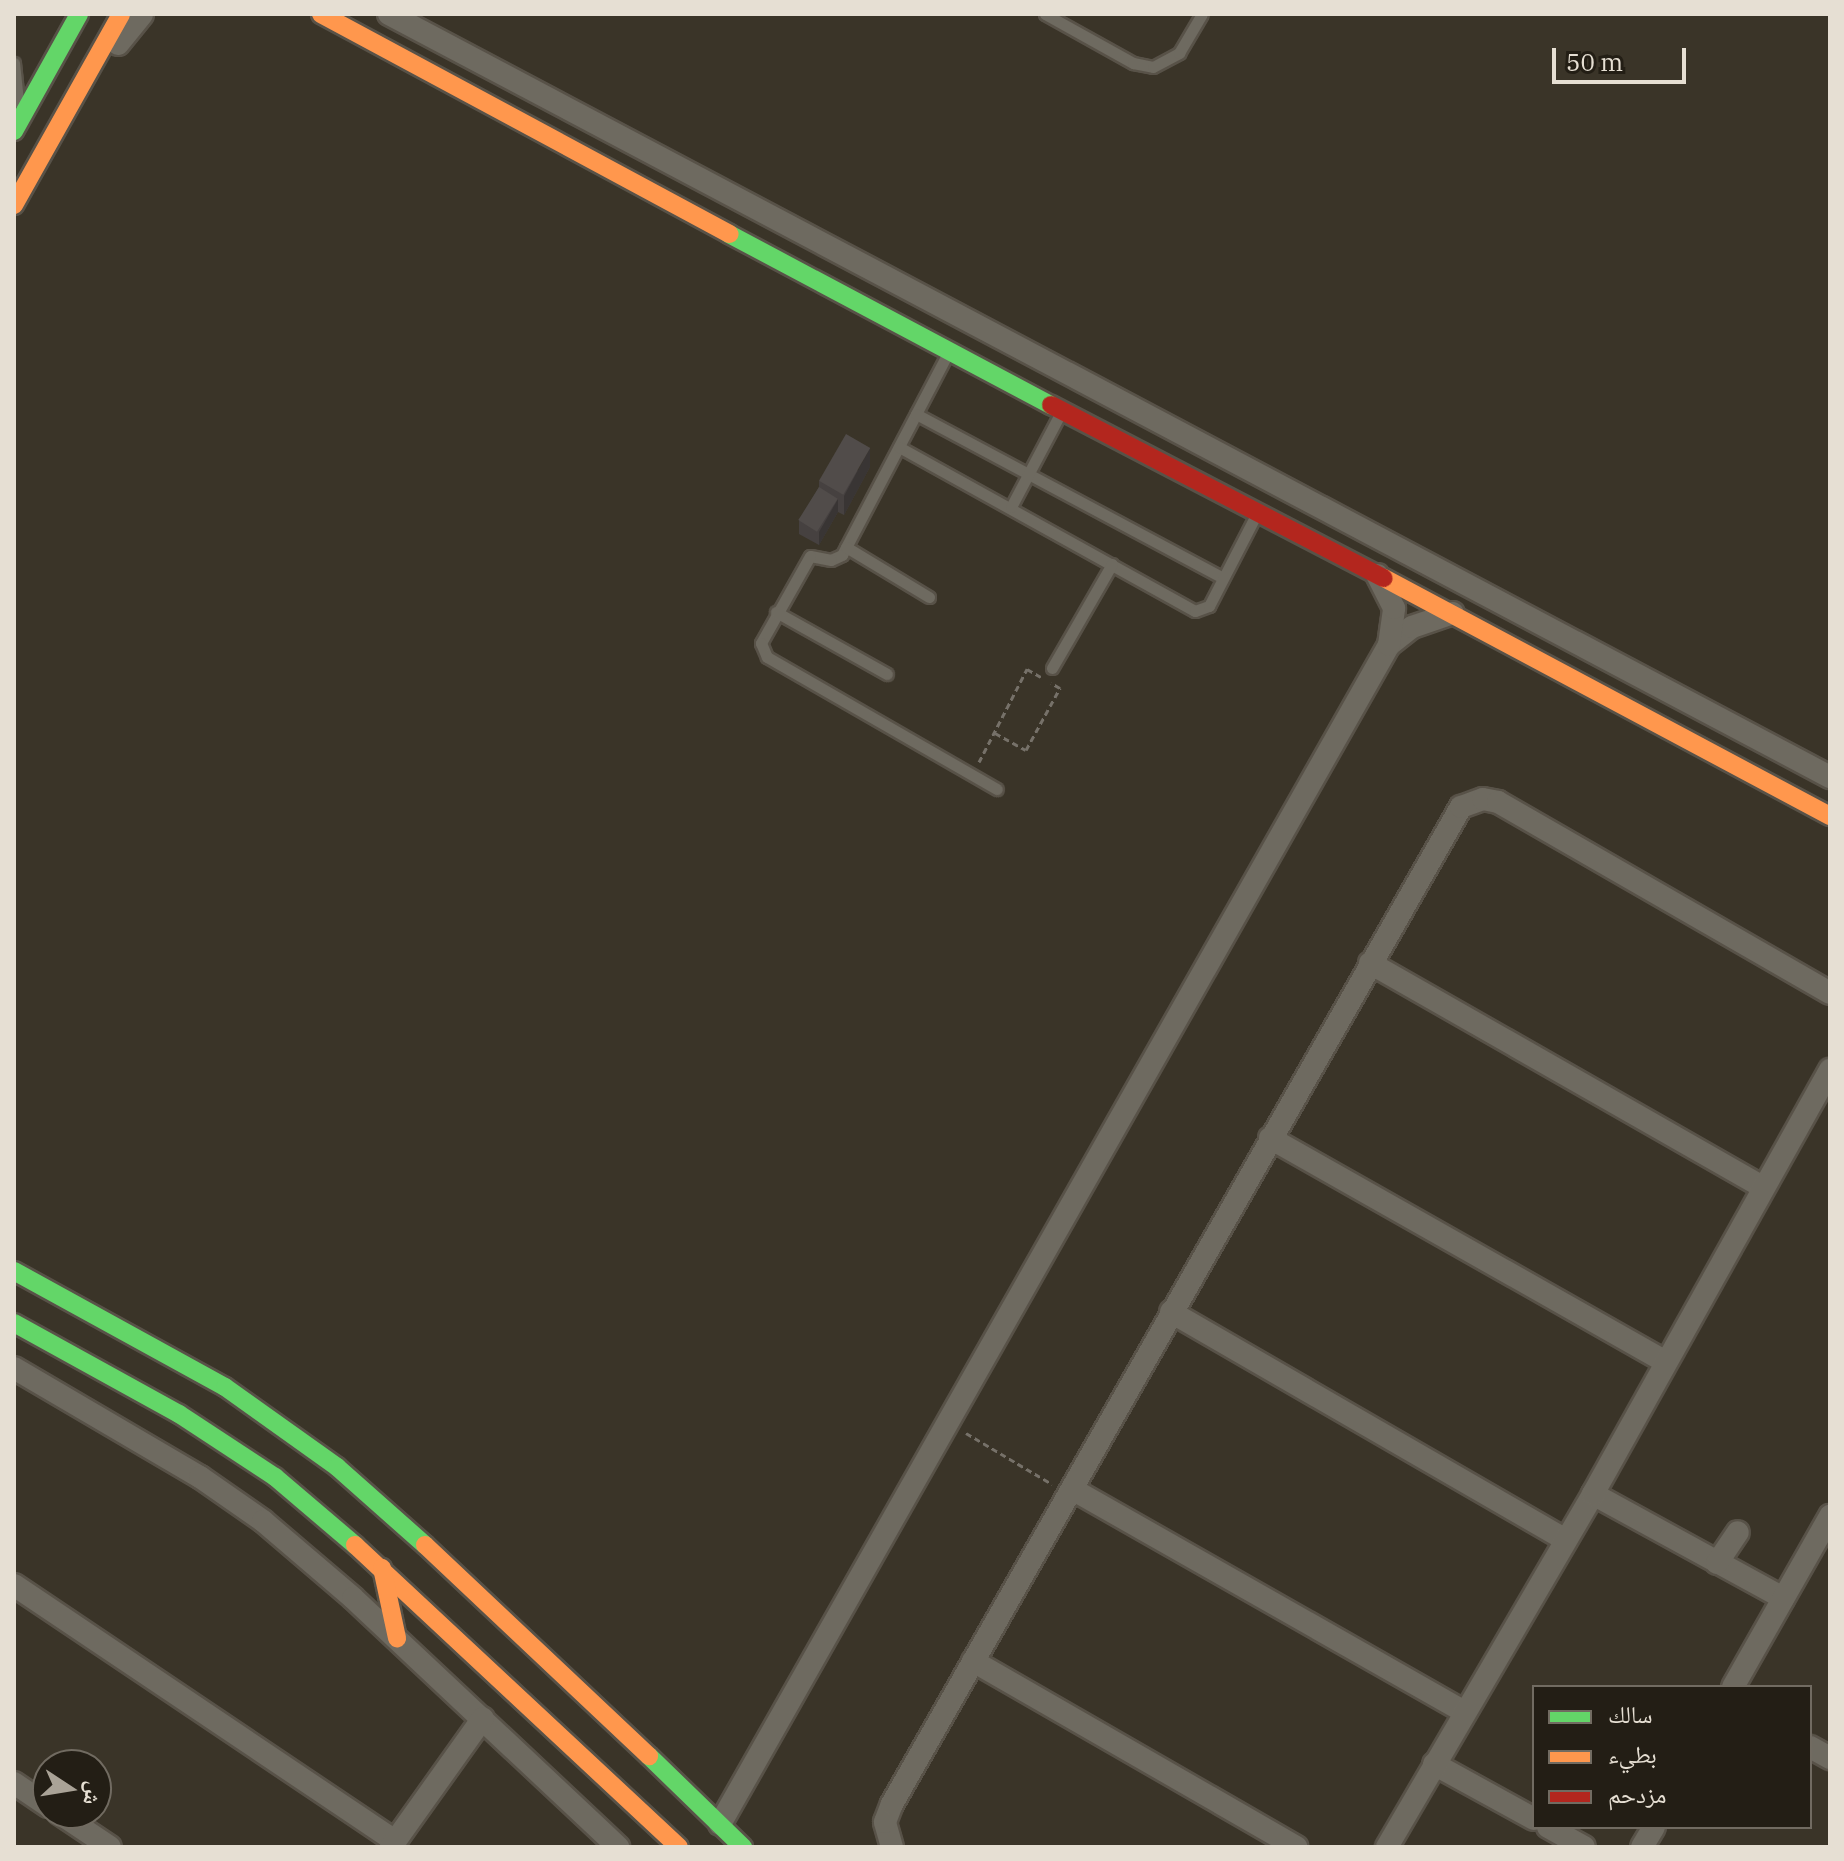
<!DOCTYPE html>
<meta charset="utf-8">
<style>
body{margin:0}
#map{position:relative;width:1844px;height:1861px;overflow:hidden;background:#3a3428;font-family:"IBM Plex Serif","Noto Naskh Arabic",serif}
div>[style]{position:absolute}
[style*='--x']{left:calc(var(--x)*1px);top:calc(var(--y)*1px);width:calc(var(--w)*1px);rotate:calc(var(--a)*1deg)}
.path>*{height:3px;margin-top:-1.5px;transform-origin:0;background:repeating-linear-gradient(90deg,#767169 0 6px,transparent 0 10px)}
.roads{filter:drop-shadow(2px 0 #585248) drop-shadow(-2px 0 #585248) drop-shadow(0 2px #585248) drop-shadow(0 -2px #585248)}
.lane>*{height:11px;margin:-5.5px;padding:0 5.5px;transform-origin:5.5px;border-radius:5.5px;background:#6e6a60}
.street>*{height:22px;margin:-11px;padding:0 11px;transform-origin:11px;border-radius:11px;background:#6e6a60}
.fast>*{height:18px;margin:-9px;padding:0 9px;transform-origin:9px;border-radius:9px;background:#63d668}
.slow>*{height:18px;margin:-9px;padding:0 9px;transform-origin:9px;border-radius:9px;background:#ff974d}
.jam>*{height:18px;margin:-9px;padding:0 9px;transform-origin:9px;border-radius:9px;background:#b3261e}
.wall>*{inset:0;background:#464140}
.shaded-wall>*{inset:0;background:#393534}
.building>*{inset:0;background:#514c4a;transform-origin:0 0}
span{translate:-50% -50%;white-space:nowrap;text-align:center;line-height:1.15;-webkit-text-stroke:8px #231e15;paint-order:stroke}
.frame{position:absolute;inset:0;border:16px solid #e6dfd3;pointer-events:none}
.legend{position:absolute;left:1532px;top:1685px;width:280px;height:144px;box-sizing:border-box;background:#231e15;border:2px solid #716b61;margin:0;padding:10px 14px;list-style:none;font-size:24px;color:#e6dfd3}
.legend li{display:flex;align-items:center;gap:16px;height:40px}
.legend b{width:40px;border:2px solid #716b61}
.north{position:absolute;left:32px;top:1749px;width:80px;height:80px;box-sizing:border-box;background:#231e15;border:2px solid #716b61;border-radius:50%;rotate:102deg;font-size:22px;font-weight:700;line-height:32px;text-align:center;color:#e6dfd3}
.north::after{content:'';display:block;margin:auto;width:28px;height:36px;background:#aaa397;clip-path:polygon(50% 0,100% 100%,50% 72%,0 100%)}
.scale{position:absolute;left:1552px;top:48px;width:134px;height:36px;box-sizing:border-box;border:4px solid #e6dfd3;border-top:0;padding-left:10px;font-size:24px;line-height:28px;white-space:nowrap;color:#e6dfd3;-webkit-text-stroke:6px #231e15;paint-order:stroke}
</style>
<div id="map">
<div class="path">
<div style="--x:995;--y:733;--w:35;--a:29"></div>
<div style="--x:1026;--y:750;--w:71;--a:-61.3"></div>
<div style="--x:1060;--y:688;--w:10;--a:-151"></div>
<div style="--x:979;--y:762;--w:105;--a:-62.7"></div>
<div style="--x:1027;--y:669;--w:16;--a:30"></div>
<div style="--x:966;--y:1433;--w:100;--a:30.7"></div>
</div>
<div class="roads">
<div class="lane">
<div style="--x:1045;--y:14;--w:101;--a:29.1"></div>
<div style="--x:1133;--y:63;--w:20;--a:11"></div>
<div style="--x:1153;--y:67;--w:30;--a:-28"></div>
<div style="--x:1179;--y:53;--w:45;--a:-59.5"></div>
<div style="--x:14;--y:63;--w:39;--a:84"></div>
<div style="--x:948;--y:353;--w:228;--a:117.7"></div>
<div style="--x:842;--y:555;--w:12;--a:156"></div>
<div style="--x:831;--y:560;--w:21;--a:-169"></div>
<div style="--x:810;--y:556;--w:100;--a:119.4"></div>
<div style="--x:761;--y:643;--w:15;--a:67"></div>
<div style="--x:767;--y:657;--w:265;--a:29.9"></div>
<div style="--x:916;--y:414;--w:348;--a:28.1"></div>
<div style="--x:899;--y:447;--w:338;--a:29"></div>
<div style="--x:1195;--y:611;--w:15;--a:-20"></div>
<div style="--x:1209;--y:606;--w:105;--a:-62.7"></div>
<div style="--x:1011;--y:507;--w:107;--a:-62.2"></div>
<div style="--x:846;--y:547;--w:97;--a:31.1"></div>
<div style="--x:776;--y:612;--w:127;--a:29.2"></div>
<div style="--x:1052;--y:668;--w:120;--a:-60"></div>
</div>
<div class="street">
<div style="--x:389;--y:14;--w:1631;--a:27.9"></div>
<div style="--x:118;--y:44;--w:38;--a:-51"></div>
<div style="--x:1389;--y:645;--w:29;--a:-38"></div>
<div style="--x:1412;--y:627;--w:43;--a:-18.9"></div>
<div style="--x:1370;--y:963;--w:452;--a:29.7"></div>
<div style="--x:1270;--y:1138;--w:453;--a:29.5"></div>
<div style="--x:1171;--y:1312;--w:456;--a:30"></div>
<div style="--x:14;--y:1368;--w:216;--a:30.4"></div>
<div style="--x:200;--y:1477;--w:77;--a:34.9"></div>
<div style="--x:263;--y:1521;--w:118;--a:40.5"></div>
<div style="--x:353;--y:1598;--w:364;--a:43.2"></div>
<div style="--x:1072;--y:1489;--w:451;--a:29.6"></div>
<div style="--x:1593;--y:1494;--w:217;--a:28.7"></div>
<div style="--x:1717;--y:1563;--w:37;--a:-56"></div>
<div style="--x:14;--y:1585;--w:459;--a:33.9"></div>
<div style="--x:973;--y:1661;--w:373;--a:29.9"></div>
<div style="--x:1733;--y:1687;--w:197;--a:-60.4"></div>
<div style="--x:1810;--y:1747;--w:23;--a:29"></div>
<div style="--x:1434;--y:1764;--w:114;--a:28.8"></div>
<div style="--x:14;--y:1783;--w:41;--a:34.1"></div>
<div style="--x:59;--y:1813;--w:61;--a:33.7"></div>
<div style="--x:720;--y:1824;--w:1356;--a:-60.43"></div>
<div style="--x:1389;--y:645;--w:37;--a:-82"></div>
<div style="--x:1394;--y:608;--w:37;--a:-117"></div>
<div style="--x:1548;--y:1827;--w:41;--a:29.1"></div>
<div style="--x:391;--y:1847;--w:158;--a:-54.5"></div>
<div style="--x:892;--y:1847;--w:26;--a:-106"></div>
<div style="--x:885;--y:1822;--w:19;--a:-69"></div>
<div style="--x:892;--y:1804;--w:1148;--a:-60.29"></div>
<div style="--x:1461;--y:807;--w:23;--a:-20"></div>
<div style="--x:1483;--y:799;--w:15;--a:11"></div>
<div style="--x:1498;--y:802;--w:383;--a:29.9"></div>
<div style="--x:1387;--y:1847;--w:409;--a:-59.7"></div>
<div style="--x:1593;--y:1494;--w:486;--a:-60.8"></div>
<div style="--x:1642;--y:1847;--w:23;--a:-59"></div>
</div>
<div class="fast">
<div style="--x:14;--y:131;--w:134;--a:-60.9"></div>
<div style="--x:729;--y:234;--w:365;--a:28"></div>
<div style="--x:14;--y:1271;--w:241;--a:28.8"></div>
<div style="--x:225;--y:1387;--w:138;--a:35.5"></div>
<div style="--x:337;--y:1467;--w:118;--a:41.6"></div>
<div style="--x:14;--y:1323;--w:188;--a:28.9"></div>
<div style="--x:179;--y:1414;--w:115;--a:33.3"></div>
<div style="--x:275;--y:1477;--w:105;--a:40.4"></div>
<div style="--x:649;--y:1756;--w:131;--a:44.1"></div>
</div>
<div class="slow">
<div style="--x:321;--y:14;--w:464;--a:28.3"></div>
<div style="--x:14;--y:205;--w:219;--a:-60.7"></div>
<div style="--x:1384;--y:578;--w:506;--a:28.09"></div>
<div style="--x:355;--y:1545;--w:443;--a:43"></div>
<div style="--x:425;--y:1545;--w:308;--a:43.3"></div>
<div style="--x:382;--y:1568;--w:72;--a:77.9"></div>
</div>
<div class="jam">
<div style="--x:1051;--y:405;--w:375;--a:27.5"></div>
</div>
</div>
<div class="wall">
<div style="clip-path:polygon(870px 467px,844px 515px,838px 512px,819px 545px,799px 534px,799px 521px,819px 487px,819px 481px)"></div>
</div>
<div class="shaded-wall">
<div style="clip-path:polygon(870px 448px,870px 467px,844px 515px,844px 496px)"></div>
<div style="clip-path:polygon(838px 499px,838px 512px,819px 545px,819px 532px)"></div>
</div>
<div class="building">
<div style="left:846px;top:434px;width:28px;height:54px;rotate:30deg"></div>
<div style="left:819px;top:487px;width:22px;height:39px;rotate:32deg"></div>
</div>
<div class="frame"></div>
<ul class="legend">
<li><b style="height:10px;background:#63d668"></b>سالك</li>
<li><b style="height:10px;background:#ff974d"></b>بطيء</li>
<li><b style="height:10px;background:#b3261e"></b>مزدحم</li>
</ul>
<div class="north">ش</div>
<div class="scale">50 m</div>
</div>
